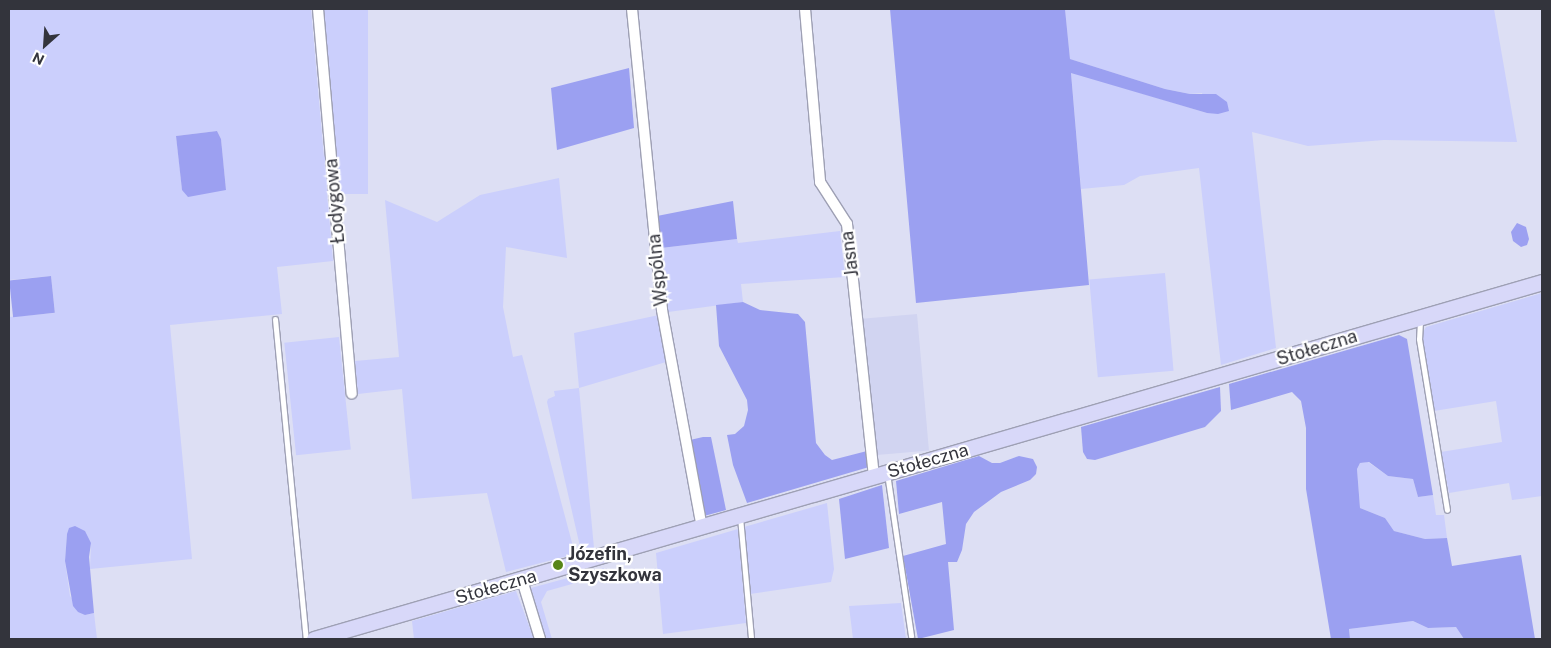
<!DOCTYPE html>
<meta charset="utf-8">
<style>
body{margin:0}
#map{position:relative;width:1551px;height:648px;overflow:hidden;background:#dddff4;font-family:"Public Sans",sans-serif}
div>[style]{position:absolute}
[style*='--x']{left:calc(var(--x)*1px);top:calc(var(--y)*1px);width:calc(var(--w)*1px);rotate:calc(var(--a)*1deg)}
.built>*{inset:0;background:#d1d4f1;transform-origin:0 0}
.green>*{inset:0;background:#cbcffc;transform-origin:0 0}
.forest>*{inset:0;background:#9ba0f1;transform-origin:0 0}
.water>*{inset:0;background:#9ca0f1}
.roads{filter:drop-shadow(1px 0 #9ea0b4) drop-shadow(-1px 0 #9ea0b4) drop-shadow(0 1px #9ea0b4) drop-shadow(0 -1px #9ea0b4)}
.lane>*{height:5px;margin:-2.5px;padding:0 2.5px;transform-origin:2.5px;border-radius:2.5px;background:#fff}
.street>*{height:10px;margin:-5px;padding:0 5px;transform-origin:5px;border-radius:5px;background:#fff}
.secondary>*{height:15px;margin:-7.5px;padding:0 7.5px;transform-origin:7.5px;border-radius:7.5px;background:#d8d8f9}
.dots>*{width:14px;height:14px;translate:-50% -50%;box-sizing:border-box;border:2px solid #fff;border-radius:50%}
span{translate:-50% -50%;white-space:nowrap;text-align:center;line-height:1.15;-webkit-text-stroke:4.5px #fff;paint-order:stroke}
.street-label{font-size:18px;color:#33343c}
.poi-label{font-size:18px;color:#33343c;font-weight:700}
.left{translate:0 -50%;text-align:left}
.frame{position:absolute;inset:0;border:10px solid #33343c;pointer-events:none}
.north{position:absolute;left:20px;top:20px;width:50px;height:50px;-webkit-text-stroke:4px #fff;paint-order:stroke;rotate:206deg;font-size:14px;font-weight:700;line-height:20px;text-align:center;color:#33343c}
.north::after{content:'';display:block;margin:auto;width:18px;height:22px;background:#33343c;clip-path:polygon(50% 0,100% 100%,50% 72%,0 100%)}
</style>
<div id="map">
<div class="built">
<div style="left:917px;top:314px;width:137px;height:55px;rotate:85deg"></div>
</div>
<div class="green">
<div style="clip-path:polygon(evenodd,9px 9px,311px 9px,333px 261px,277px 267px,282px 314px,170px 325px,192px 559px,90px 569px,91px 543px,67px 534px,65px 561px,70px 596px,85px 615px,94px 613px,97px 639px,9px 639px,9px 317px,55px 313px,51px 276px,9px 280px,9px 9px,217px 131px,221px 139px,226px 190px,182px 190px,176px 136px,217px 131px)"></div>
<div style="left:324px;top:9px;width:44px;height:185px"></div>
<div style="clip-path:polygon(1065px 9px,1494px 9px,1517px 142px,1384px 140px,1308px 146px,1252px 132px,1276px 348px,1221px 365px,1199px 168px,1140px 176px,1124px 185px,1081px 189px,1071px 72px,1207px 113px,1202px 93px,1190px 94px,1165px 89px,1070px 59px)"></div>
<div style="clip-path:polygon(559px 178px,567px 258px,506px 247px,503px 307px,513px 357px,522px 355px,575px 554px,506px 572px,487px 493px,412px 499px,402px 389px,358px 394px,355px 361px,399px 357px,385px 200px,437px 222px,480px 195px)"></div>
<div style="clip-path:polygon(840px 231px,845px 277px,741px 284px,743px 302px,668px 312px,661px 248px,737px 239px,738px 243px)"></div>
<div style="left:1165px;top:273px;width:98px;height:76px;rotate:85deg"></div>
<div style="clip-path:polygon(1542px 293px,1542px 496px,1512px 500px,1509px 483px,1449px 493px,1441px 452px,1502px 442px,1496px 401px,1434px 411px,1421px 336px,1426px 327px)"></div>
<div style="clip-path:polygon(659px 315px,666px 362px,579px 388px,594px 548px,581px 551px,547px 402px,548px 399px,555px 396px,554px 391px,579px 388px,574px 333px)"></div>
<div style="left:339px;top:337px;width:113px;height:55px;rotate:84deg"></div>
<div style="clip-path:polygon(1368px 462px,1388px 476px,1413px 479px,1418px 497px,1433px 495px,1436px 515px,1444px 515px,1447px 538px,1425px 539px,1394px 531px,1385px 518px,1360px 508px,1357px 469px,1360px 463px)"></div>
<div style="clip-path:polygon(827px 503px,834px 569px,831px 582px,750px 594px,744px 527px)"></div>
<div style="clip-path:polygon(738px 529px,746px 623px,663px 634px,656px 553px)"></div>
<div style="clip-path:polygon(604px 568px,604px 575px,547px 591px,541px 602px,552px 639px,546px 639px,531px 588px)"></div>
<div style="clip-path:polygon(516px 591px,534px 639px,414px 639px,412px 621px)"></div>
<div style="clip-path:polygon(901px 603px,906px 639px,853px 639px,849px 606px)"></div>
<div style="clip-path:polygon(1413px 621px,1428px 628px,1456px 627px,1464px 639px,1350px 639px,1349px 629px)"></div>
</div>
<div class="forest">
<div style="clip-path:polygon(890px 9px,1065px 9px,1070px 59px,1165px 89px,1190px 94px,1216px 94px,1227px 102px,1229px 111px,1218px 114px,1207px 113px,1071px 73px,1089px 285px,916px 303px)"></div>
<div style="clip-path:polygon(629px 68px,634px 128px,557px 150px,551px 88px)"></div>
<div style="clip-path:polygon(733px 201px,737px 239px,661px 248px,657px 216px)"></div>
<div style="left:51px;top:276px;width:37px;height:42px;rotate:84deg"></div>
<div style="clip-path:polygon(743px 302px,760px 310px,798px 314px,805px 322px,816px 443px,825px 455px,832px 460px,867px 451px,869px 467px,747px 503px,733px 465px,727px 435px,735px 434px,744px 426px,748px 410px,747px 400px,719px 346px,716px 305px)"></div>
<div style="clip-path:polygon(1399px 335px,1407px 339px,1433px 495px,1418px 497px,1413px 479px,1388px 476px,1369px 462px,1360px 463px,1357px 469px,1360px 508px,1385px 518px,1394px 531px,1425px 539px,1447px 538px,1452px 566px,1521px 555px,1535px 639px,1464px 639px,1456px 627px,1428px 628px,1413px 621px,1349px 629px,1350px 639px,1331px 639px,1306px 489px,1306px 428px,1301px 401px,1292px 392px,1231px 410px,1229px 384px)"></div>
<div style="clip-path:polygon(1220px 387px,1221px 411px,1205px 427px,1095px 460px,1087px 459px,1083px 452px,1081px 427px)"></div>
<div style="clip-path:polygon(703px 437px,711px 437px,726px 510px,704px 516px,690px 440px)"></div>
<div style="clip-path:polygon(979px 456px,992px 463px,1000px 463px,1019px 456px,1033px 459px,1037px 467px,1036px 474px,1030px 480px,1001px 492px,974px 512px,966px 524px,962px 550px,957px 562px,948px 562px,954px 630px,918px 639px,903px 556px,946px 544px,942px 502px,899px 514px,896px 481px)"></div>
<div style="clip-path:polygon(882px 485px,889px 548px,845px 559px,839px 499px)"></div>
<div style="clip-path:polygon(75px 526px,85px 531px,91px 543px,89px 557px,94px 613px,85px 615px,78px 612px,73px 606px,65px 561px,67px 534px,69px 528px)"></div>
</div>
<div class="water">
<div style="clip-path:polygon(217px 131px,221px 139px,226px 190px,188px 197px,182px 190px,176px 136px)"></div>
<div style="clip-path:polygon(1517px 223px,1526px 227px,1529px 239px,1527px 245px,1521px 247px,1513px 241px,1511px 232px)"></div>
</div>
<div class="roads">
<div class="lane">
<div style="--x:275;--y:319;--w:321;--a:84.5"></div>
<div style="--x:1420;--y:321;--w:18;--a:93"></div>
<div style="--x:1419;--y:339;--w:173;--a:80.7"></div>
<div style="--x:887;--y:473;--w:165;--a:81.6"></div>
<div style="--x:740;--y:517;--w:122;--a:84.8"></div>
</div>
<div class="street">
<div style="--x:318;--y:9;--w:386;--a:85"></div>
<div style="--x:632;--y:9;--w:302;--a:84.3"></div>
<div style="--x:662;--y:310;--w:222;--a:79.6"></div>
<div style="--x:805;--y:9;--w:174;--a:85"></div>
<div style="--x:820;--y:182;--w:50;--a:57.3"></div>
<div style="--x:847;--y:224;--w:254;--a:83.9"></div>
<div style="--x:522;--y:580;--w:62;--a:73"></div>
</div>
<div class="secondary">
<div style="--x:314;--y:639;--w:1279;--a:-16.21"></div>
</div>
</div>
<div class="dots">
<div style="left:558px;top:565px;background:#588618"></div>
</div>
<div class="street-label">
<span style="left:335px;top:201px;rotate:-95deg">Łodygowa</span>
<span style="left:850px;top:254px;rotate:-97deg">Jasna</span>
<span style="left:658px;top:270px;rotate:-96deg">Wspólna</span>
<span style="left:1317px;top:348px;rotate:-17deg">Stołeczna</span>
<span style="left:928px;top:461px;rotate:-16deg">Stołeczna</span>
<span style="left:496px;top:587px;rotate:-16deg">Stołeczna</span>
</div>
<div class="poi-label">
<span class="left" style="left:568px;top:565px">Józefin,<br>Szyszkowa</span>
</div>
<div class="frame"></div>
<div class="north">N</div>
</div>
